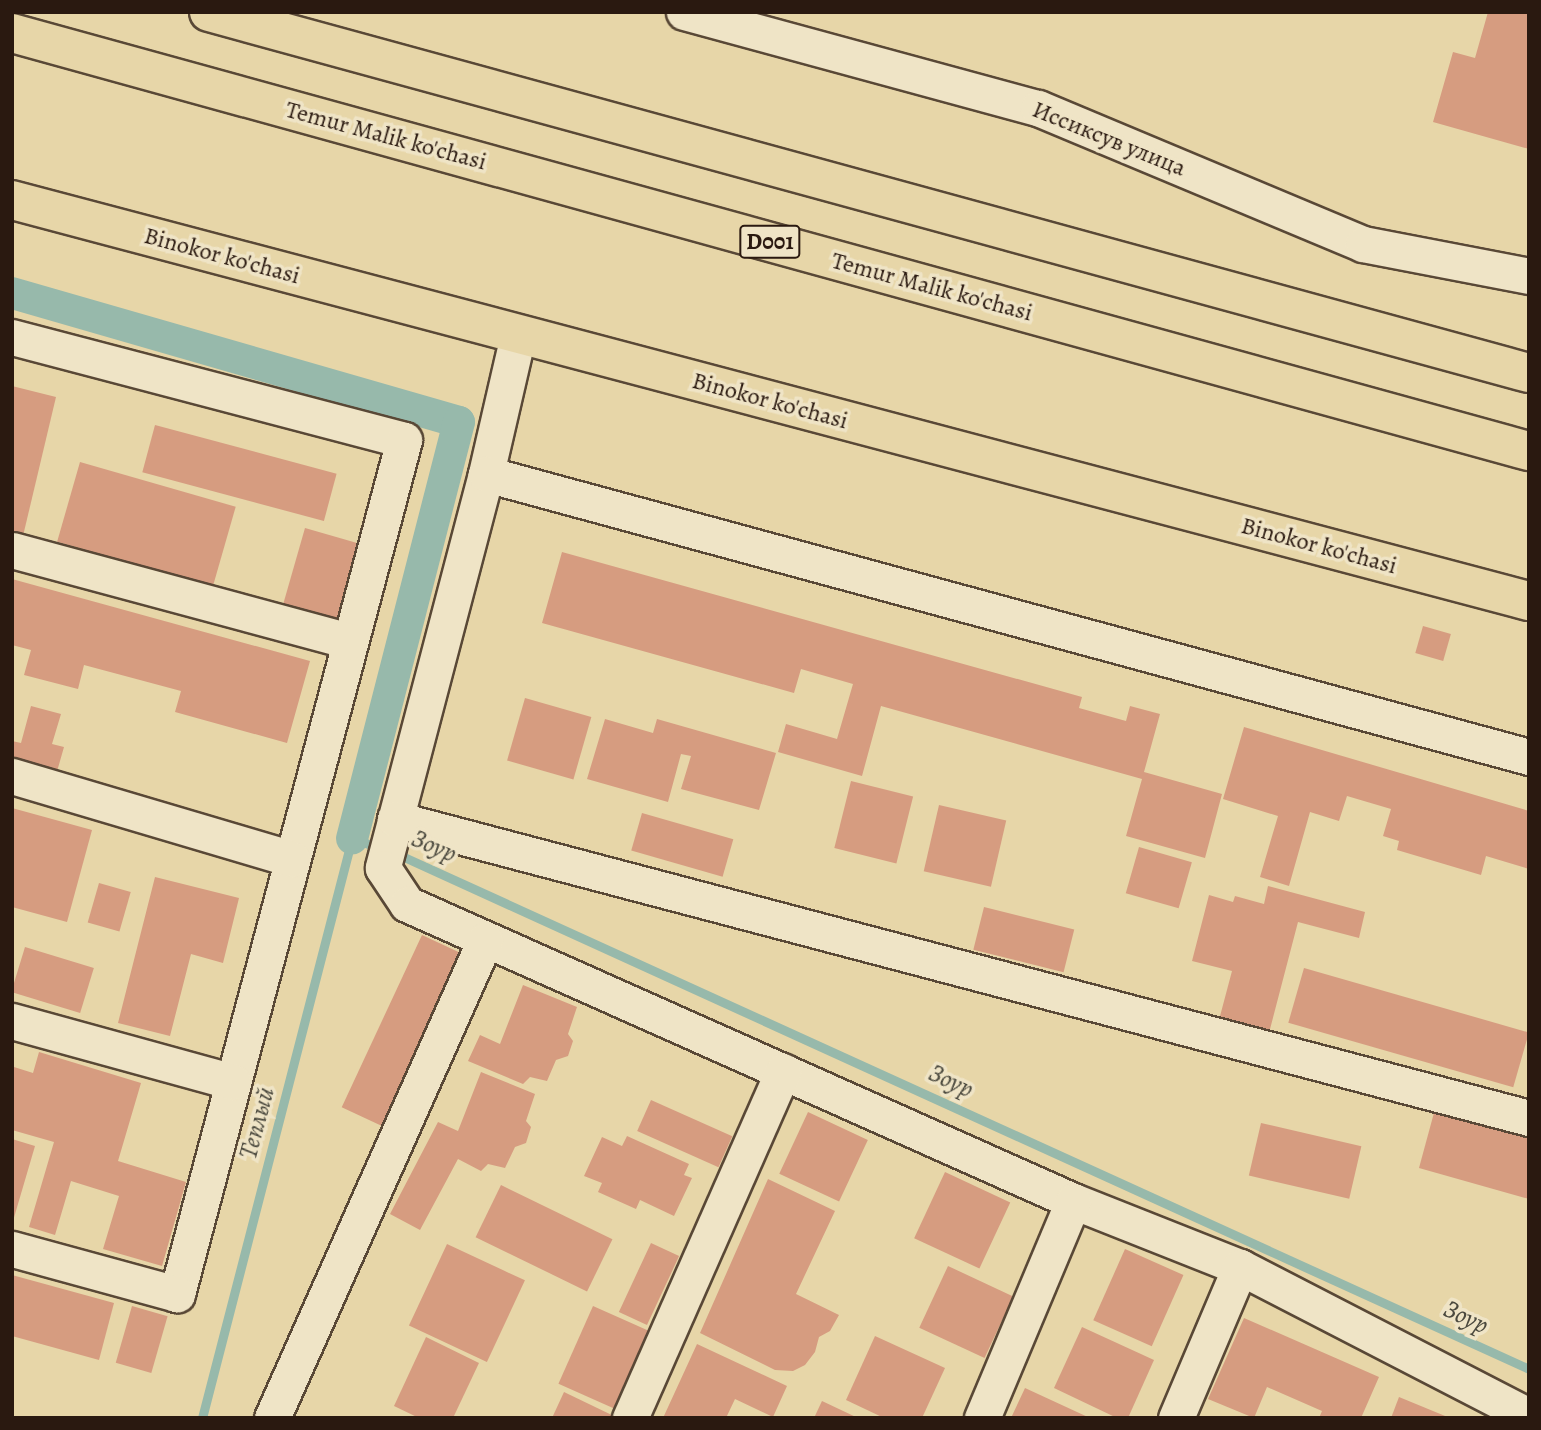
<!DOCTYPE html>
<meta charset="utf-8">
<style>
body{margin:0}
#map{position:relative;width:1541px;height:1430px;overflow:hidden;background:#e7d6a8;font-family:Alegreya,serif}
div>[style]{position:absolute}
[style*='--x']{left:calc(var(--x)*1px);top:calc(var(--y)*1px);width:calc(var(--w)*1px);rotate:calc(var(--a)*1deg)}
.stream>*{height:9px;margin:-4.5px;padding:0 4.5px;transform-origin:4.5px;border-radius:4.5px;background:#97b9ab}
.canal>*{height:32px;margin:-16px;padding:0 16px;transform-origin:16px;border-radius:16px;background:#97b9ab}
.building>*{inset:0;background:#d69c80;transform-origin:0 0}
.roads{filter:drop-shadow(2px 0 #594836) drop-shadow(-2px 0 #594836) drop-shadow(0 2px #594836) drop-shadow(0 -2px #594836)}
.minor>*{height:35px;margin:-17.5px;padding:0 17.5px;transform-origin:17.5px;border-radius:17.5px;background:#efe4c6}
.major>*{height:38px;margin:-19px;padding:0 19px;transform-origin:19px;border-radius:19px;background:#e7d6a8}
.highway>*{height:38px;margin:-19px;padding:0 19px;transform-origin:19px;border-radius:19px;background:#e7d6a8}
span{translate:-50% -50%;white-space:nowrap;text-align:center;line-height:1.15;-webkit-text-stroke:7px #efe4c6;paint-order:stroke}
.shield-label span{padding:2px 5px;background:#efe4c6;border:2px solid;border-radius:5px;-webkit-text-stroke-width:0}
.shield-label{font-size:23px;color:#2a1910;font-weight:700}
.street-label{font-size:24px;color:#2a1910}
.water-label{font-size:26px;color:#4b493e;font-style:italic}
.frame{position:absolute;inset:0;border:14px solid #2a1910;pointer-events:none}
</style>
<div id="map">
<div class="stream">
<div style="--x:393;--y:852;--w:1248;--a:24.47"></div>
<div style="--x:202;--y:1418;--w:599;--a:-75.5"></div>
<div style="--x:352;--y:838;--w:30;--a:20"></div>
</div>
<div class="canal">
<div style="--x:12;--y:293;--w:465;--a:16.1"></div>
<div style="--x:459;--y:422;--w:430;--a:104.4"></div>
</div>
<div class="building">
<div style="clip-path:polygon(1488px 12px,1529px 12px,1529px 149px,1433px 122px,1453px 52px,1475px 58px)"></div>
<div style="clip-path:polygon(12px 386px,56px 397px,23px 536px,12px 533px)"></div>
<div style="left:155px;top:425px;width:188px;height:49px;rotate:15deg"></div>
<div style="left:80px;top:462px;width:162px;height:83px;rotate:16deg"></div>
<div style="left:305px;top:528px;width:65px;height:79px;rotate:16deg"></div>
<div style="clip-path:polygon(562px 552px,1082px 697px,1079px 708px,1126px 721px,1130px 706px,1160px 714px,1144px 772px,1222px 794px,1205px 858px,1126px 836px,1142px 779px,881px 706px,862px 776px,778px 752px,786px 724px,837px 739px,853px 684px,801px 669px,794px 693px,542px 623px)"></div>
<div style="clip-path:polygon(12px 579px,310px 661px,287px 743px,175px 712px,181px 691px,84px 665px,78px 689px,24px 675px,31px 650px,12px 645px)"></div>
<div style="left:1423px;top:626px;width:29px;height:28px;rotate:16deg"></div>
<div style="left:525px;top:698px;width:69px;height:65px;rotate:16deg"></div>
<div style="clip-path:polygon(31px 706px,61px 714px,52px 744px,64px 747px,56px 775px,12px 763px,12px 741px,21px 743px)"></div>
<div style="clip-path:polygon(605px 719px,653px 733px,657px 719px,776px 753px,759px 810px,681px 789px,691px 756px,681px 754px,668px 802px,587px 779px)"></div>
<div style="clip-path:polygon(1244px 727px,1529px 811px,1529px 869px,1486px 856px,1481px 875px,1397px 850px,1399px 841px,1383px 836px,1391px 809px,1347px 796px,1339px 821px,1310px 812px,1289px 886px,1260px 877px,1278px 816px,1223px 799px)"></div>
<div style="left:851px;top:781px;width:64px;height:69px;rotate:14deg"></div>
<div style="left:939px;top:805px;width:69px;height:68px;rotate:13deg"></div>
<div style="clip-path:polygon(12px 808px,92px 830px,67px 922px,12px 907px)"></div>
<div style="left:642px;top:813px;width:95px;height:39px;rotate:16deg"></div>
<div style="left:1139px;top:847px;width:55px;height:48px;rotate:16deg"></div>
<div style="clip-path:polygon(155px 877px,239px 898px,223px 963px,191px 954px,170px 1036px,118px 1023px)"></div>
<div style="left:99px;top:883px;width:33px;height:41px;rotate:16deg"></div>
<div style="clip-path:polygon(1268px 886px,1365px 912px,1359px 938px,1298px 922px,1269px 1033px,1219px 1020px,1232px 971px,1192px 961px,1209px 895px,1233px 902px,1235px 896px,1264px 904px)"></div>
<div style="left:984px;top:907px;width:93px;height:44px;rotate:14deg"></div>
<div style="left:422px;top:935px;width:45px;height:190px;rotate:25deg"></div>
<div style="left:25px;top:947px;width:72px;height:47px;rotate:17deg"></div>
<div style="left:1304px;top:968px;width:234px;height:57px;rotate:16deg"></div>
<div style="clip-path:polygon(523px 985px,577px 1007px,568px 1034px,573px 1041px,568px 1056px,556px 1060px,547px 1081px,530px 1077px,523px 1084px,468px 1061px,480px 1035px,500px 1044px)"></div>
<div style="clip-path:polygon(39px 1052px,141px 1083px,118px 1161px,186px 1182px,162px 1266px,103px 1249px,119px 1196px,71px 1181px,55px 1235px,29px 1227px,54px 1142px,12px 1130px,12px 1073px,14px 1067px,33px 1073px)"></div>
<div style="clip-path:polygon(481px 1072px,535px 1094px,526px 1121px,531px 1127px,526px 1143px,515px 1147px,505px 1168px,488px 1164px,481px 1171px,458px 1159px,420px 1230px,390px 1214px,438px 1122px,458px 1131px)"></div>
<div style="left:651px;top:1100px;width:89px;height:34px;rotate:24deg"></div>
<div style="clip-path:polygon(1435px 1109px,1529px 1135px,1529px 1199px,1419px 1168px)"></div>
<div style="left:808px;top:1112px;width:66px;height:68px;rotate:25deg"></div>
<div style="left:1261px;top:1123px;width:103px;height:54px;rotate:13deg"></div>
<div style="clip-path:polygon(627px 1136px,689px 1164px,684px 1175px,692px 1178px,674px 1216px,640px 1200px,636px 1209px,598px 1192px,602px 1183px,584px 1176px,602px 1137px,622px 1146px)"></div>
<div style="clip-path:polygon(12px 1139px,35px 1146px,13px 1221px,12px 1221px)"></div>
<div style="left:945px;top:1172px;width:72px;height:73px;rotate:25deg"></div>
<div style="clip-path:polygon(768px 1179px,835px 1211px,796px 1294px,839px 1315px,830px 1331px,819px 1337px,815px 1352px,805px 1365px,793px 1371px,775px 1370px,700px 1333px)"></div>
<div style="left:501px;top:1185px;width:124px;height:58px;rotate:26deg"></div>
<div style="left:651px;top:1243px;width:31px;height:76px;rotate:25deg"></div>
<div style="left:447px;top:1244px;width:86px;height:90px;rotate:25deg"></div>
<div style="left:1125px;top:1249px;width:64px;height:78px;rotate:24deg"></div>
<div style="left:948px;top:1266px;width:72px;height:68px;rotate:25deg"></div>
<div style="clip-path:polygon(12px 1275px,114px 1303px,99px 1360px,12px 1336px)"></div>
<div style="left:132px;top:1306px;width:37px;height:59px;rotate:16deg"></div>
<div style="left:593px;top:1306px;width:72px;height:85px;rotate:24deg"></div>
<div style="clip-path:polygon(1244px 1318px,1379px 1377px,1361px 1418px,1319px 1418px,1322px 1411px,1267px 1387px,1254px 1418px,1208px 1399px)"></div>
<div style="clip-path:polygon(1082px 1327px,1154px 1360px,1128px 1418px,1117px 1418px,1054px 1388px)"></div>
<div style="clip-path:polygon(875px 1336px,945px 1368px,922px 1418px,884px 1418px,846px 1400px)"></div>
<div style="clip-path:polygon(426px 1337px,479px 1363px,453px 1418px,419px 1418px,394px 1406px)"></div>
<div style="clip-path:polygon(697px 1344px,787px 1386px,773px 1417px,735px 1399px,726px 1418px,663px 1418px)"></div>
<div style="clip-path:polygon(1025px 1388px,1090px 1418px,1011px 1418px)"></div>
<div style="clip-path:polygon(564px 1392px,618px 1418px,552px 1418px)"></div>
<div style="clip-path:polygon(1399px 1397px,1450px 1418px,1391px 1418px)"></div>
<div style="clip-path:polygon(822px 1401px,858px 1418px,814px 1418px)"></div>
</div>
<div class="roads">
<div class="minor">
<div style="--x:684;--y:12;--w:367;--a:15.2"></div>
<div style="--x:1038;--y:108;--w:352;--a:22.7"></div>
<div style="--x:1363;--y:244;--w:169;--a:10.9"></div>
<div style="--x:518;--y:335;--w:143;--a:103"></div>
<div style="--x:486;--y:474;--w:407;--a:104.7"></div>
<div style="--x:383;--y:868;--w:43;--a:56.3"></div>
<div style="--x:407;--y:904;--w:729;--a:24.03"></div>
<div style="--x:1073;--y:1201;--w:180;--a:21.6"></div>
<div style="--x:1240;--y:1267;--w:325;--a:27.3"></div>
<div style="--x:12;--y:337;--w:405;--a:14.7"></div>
<div style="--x:404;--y:440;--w:884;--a:104.89"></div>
<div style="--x:177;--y:1294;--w:171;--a:-164.7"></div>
<div style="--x:486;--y:474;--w:1081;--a:15.18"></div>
<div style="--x:12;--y:550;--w:350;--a:15.1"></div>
<div style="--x:12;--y:776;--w:292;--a:16.5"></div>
<div style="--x:395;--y:819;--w:1173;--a:14.77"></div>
<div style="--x:12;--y:1021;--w:229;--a:15.4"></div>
<div style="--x:272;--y:1418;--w:523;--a:-65.98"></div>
<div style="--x:630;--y:1418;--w:379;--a:-66.2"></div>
<div style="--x:982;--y:1418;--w:235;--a:-67.2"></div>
<div style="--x:1176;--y:1418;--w:164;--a:-67"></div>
</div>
<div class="major">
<div style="--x:12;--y:200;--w:1569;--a:14.81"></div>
</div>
<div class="highway">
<div style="--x:209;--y:12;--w:1368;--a:15.3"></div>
<div style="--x:12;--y:33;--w:1574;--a:15.41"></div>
</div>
</div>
<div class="shield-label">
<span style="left:770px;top:242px">D001</span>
</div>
<div class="street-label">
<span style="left:386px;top:136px;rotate:15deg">Temur Malik ko'chasi</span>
<span style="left:1109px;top:139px;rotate:22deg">Иссиксув улица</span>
<span style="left:222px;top:256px;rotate:15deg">Binokor ko'chasi</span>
<span style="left:932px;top:287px;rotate:15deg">Temur Malik ko'chasi</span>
<span style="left:770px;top:401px;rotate:15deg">Binokor ko'chasi</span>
<span style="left:1319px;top:546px;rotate:15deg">Binokor ko'chasi</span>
</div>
<div class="water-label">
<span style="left:434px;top:846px;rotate:23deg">Зоур</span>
<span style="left:951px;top:1081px;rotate:25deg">Зоур</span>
<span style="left:257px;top:1123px;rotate:-75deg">Теплый</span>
<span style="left:1466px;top:1317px;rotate:25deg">Зоур</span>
</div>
<div class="frame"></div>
</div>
